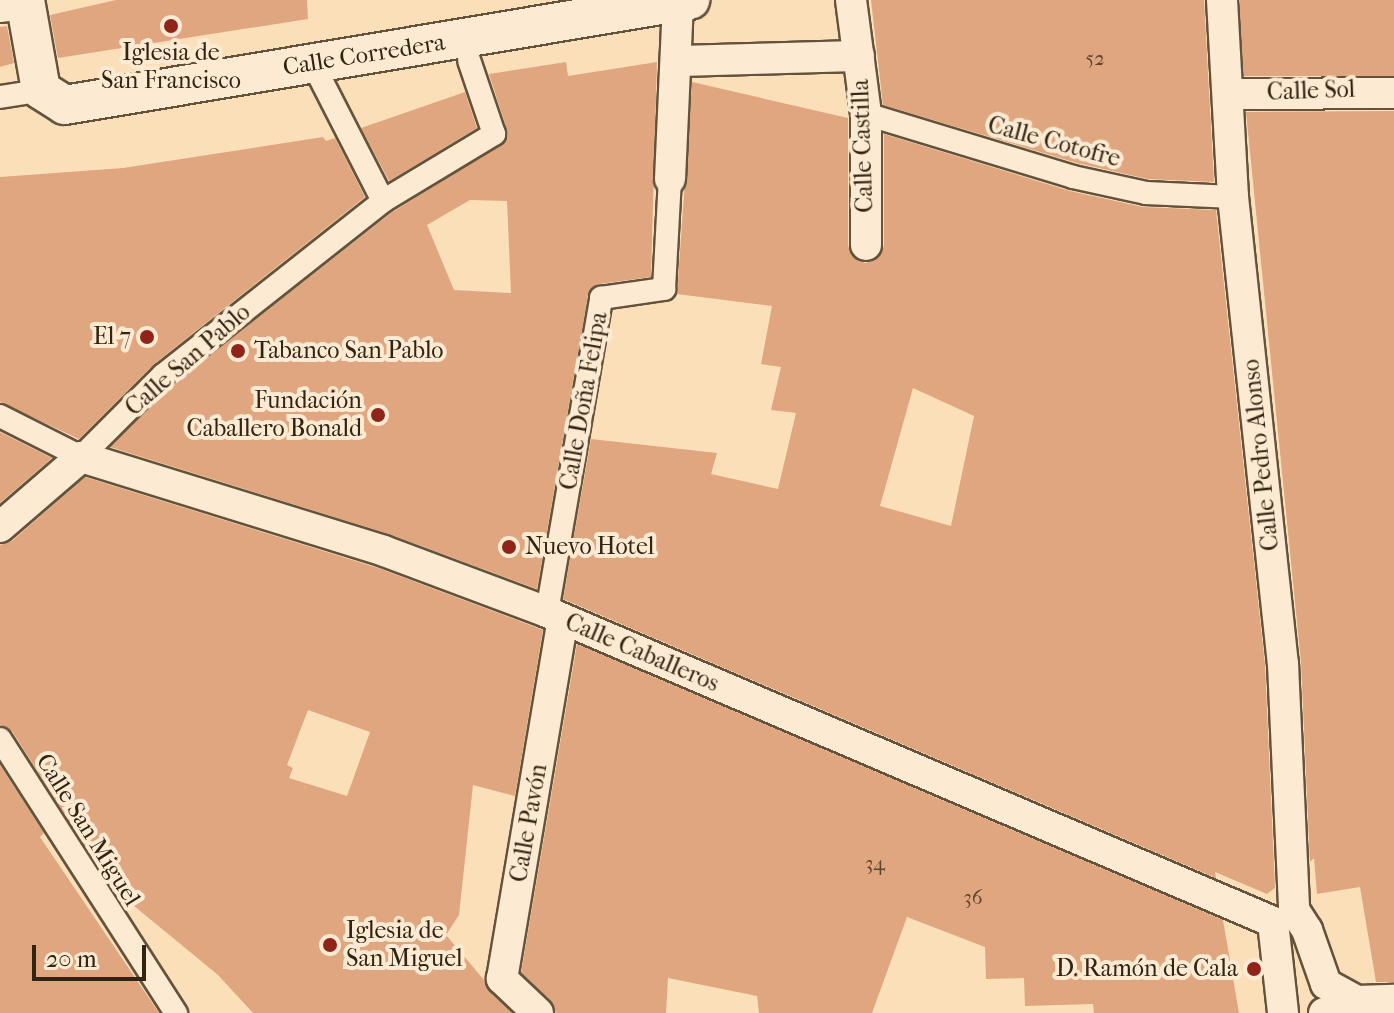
<!DOCTYPE html>
<meta charset="utf-8">
<style>
body{margin:0}
#map{position:relative;width:1394px;height:1013px;overflow:hidden;background:#fbdfb9;font-family:"IM FELL French Canon",serif}
div>[style]{position:absolute}
[style*='--x']{left:calc(var(--x)*1px);top:calc(var(--y)*1px);width:calc(var(--w)*1px);rotate:calc(var(--a)*1deg)}
.building>*{inset:0;background:#e0a680;transform-origin:0 0}
.roads{filter:drop-shadow(2px 0 #63533c) drop-shadow(-2px 0 #63533c) drop-shadow(0 2px #63533c) drop-shadow(0 -2px #63533c)}
.pedestrian>*{height:22px;margin:-11px;padding:0 11px;transform-origin:11px;border-radius:11px;background:#fcead2}
.minor>*{height:30px;margin:-15px;padding:0 15px;transform-origin:15px;border-radius:15px;background:#fcead2}
.tertiary>*{height:38px;margin:-19px;padding:0 19px;transform-origin:19px;border-radius:19px;background:#fcead2}
.dots>*{width:22px;height:22px;translate:-50% -50%;box-sizing:border-box;border:4px solid #fcead2;border-radius:50%}
span{translate:-50% -50%;white-space:nowrap;text-align:center;line-height:1.15;-webkit-text-stroke:8px #fcead2;paint-order:stroke}
.number-label{font-size:20px;color:#5c442e}
.number-label span{-webkit-text-stroke-width:0}
.poi-label{font-size:24px;color:#302412}
.right{translate:-100% -50%;text-align:right}
.left{translate:0 -50%;text-align:left}
.street-label{font-size:24px;color:#302412}
.scale{position:absolute;left:32px;top:945px;width:114px;height:36px;box-sizing:border-box;border:4px solid #302412;border-top:0;padding-left:10px;font-size:24px;line-height:28px;white-space:nowrap;color:#302412;-webkit-text-stroke:6px #fcead2;paint-order:stroke}
</style>
<div id="map">
<div class="building">
<div style="clip-path:polygon(116px 0,307px 0,308px 19px,58px 58px,50px 15px)"></div>
<div style="clip-path:polygon(871px 0,1204px 0,1214px 182px,1148px 179px,1077px 163px,883px 105px)"></div>
<div style="left:1240px;top:0;width:154px;height:76px"></div>
<div style="clip-path:polygon(7px 26px,14px 63px,0 67px,0 27px)"></div>
<div style="clip-path:polygon(evenodd,566px 62px,568px 76px,657px 62px,651px 277px,599px 284px,588px 295px,537px 589px,389px 534px,110px 447px,172px 385px,391px 213px,505px 142px,507px 130px,489px 74px,566px 62px,470px 200px,507px 201px,511px 293px,454px 290px,427px 225px,470px 200px)"></div>
<div style="clip-path:polygon(evenodd,692px 82px,848px 118px,848px 245px,851px 255px,865px 263px,876px 260px,884px 246px,884px 134px,1070px 191px,1143px 207px,1216px 210px,1265px 665px,1275px 888px,1267px 894px,1215px 872px,1216px 878px,563px 599px,591px 439px,717px 453px,711px 474px,778px 489px,796px 413px,771px 410px,781px 367px,761px 364px,772px 306px,677px 294px,692px 82px,913px 388px,974px 416px,951px 526px,880px 506px,913px 388px)"></div>
<div style="clip-path:polygon(465px 92px,477px 128px,389px 181px,361px 128px)"></div>
<div style="clip-path:polygon(1394px 111px,1394px 982px,1376px 982px,1360px 887px,1317px 894px,1314px 858px,1310px 862px,1301px 662px,1246px 112px)"></div>
<div style="clip-path:polygon(323px 137px,326px 141px,335px 138px,365px 197px,154px 364px,79px 439px,0 402px,0 177px,123px 168px)"></div>
<div style="clip-path:polygon(0 432px,52px 458px,0 503px)"></div>
<div style="clip-path:polygon(evenodd,85px 477px,378px 568px,543px 630px,515px 796px,473px 785px,459px 915px,446px 935px,512px 1013px,253px 1013px,218px 975px,111px 887px,12px 731px,0 725px,0 545px,12px 541px,85px 477px,308px 710px,370px 732px,347px 796px,289px 778px,293px 768px,287px 765px,308px 710px)"></div>
<div style="clip-path:polygon(577px 644px,1223px 920px,1239px 1013px,1094px 1013px,1093px 1004px,1025px 1006px,1024px 978px,986px 979px,985px 947px,907px 917px,872px 1013px,759px 1013px,757px 996px,668px 978px,666px 1013px,556px 1013px,550px 1000px,521px 973px)"></div>
<div style="clip-path:polygon(0 765px,44px 833px,40px 837px,159px 1013px,0 1013px)"></div>
</div>
<div class="roads">
<div class="pedestrian">
<div style="--x:0;--y:11;--w:8;--a:-7"></div>
<div style="--x:0;--y:97;--w:24;--a:-9"></div>
<div style="--x:866;--y:114;--w:216;--a:16.9"></div>
<div style="--x:1073;--y:177;--w:75;--a:12.4"></div>
<div style="--x:1146;--y:193;--w:87;--a:2.6"></div>
<div style="--x:383;--y:201;--w:130;--a:-31.1"></div>
<div style="--x:494;--y:134;--w:78;--a:-108.7"></div>
<div style="--x:0;--y:416;--w:91;--a:26.8"></div>
<div style="--x:81;--y:457;--w:116;--a:-45"></div>
<div style="--x:163;--y:375;--w:280;--a:-38.3"></div>
<div style="--x:383;--y:201;--w:138;--a:-117.1"></div>
<div style="--x:547;--y:612;--w:319;--a:-80.2"></div>
<div style="--x:601;--y:298;--w:64;--a:-8.1"></div>
<div style="--x:664;--y:289;--w:110;--a:-86.9"></div>
<div style="--x:0;--y:739;--w:326;--a:57.3"></div>
</div>
<div class="minor">
<div style="--x:851;--y:0;--w:115;--a:82.5"></div>
<div style="--x:866;--y:114;--w:131;--a:90"></div>
<div style="--x:1222;--y:0;--w:197;--a:86.8"></div>
<div style="--x:1233;--y:197;--w:470;--a:83.9"></div>
<div style="--x:1283;--y:664;--w:246;--a:87.4"></div>
<div style="--x:677;--y:61;--w:182;--a:-1.6"></div>
<div style="--x:1228;--y:94;--w:166;--a:-0.3"></div>
<div style="--x:670;--y:179;--w:175;--a:-87.4"></div>
<div style="--x:0;--y:527;--w:107;--a:-40.8"></div>
<div style="--x:81;--y:457;--w:317;--a:17.2"></div>
<div style="--x:384;--y:551;--w:174;--a:20.5"></div>
<div style="--x:547;--y:612;--w:789;--a:23.12"></div>
<div style="--x:1294;--y:910;--w:24;--a:57"></div>
<div style="--x:1307;--y:930;--w:57;--a:70.6"></div>
<div style="--x:1326;--y:984;--w:35;--a:29"></div>
<div style="--x:1273;--y:922;--w:92;--a:83.7"></div>
<div style="--x:538;--y:1013;--w:50;--a:-136.6"></div>
<div style="--x:502;--y:979;--w:365;--a:-80.4"></div>
<div style="--x:1324;--y:1013;--w:35;--a:-20"></div>
<div style="--x:1357;--y:1001;--w:37;--a:-2"></div>
</div>
<div class="tertiary">
<div style="--x:25;--y:0;--w:91;--a:79.9"></div>
<div style="--x:41;--y:90;--w:28;--a:32"></div>
<div style="--x:65;--y:105;--w:634;--a:-9.54"></div>
</div>
</div>
<div class="dots">
<div style="left:171px;top:26px;background:#8f2418"></div>
<div style="left:147px;top:337px;background:#8f2418"></div>
<div style="left:238px;top:351px;background:#8f2418"></div>
<div style="left:378px;top:415px;background:#8f2418"></div>
<div style="left:509px;top:547px;background:#8f2418"></div>
<div style="left:330px;top:945px;background:#8f2418"></div>
<div style="left:1254px;top:969px;background:#8f2418"></div>
</div>
<div class="number-label">
<span style="left:1095px;top:58px">52</span>
<span style="left:875px;top:863px">34</span>
<span style="left:973px;top:897px">36</span>
</div>
<div class="poi-label">
<span style="left:171px;top:67px">Iglesia de<br>San Francisco</span>
<span class="right" style="left:131px;top:337px">El 7</span>
<span class="left" style="left:254px;top:351px">Tabanco San Pablo</span>
<span class="right" style="left:362px;top:415px">Fundación<br>Caballero Bonald</span>
<span class="left" style="left:525px;top:547px">Nuevo Hotel</span>
<span class="left" style="left:346px;top:945px">Iglesia de<br>San Miguel</span>
<span class="right" style="left:1238px;top:969px">D. Ramón de Cala</span>
</div>
<div class="street-label">
<span style="left:364px;top:55px;rotate:-9deg">Calle Corredera</span>
<span style="left:1311px;top:91px;rotate:-2deg">Calle Sol</span>
<span style="left:1054px;top:142px;rotate:15deg">Calle Cotofre</span>
<span style="left:863px;top:146px;rotate:-92deg">Calle Castilla</span>
<span style="left:188px;top:360px;rotate:-41deg">Calle San Pablo</span>
<span style="left:584px;top:401px;rotate:-80deg">Calle Doña Felipa</span>
<span style="left:1261px;top:455px;rotate:-96deg">Calle Pedro Alonso</span>
<span style="left:642px;top:653px;rotate:23deg">Calle Caballeros</span>
<span style="left:529px;top:823px;rotate:-80deg">Calle Pavón</span>
<span style="left:88px;top:830px;rotate:58deg">Calle San Miguel</span>
</div>
<div class="scale">20 m</div>
</div>
